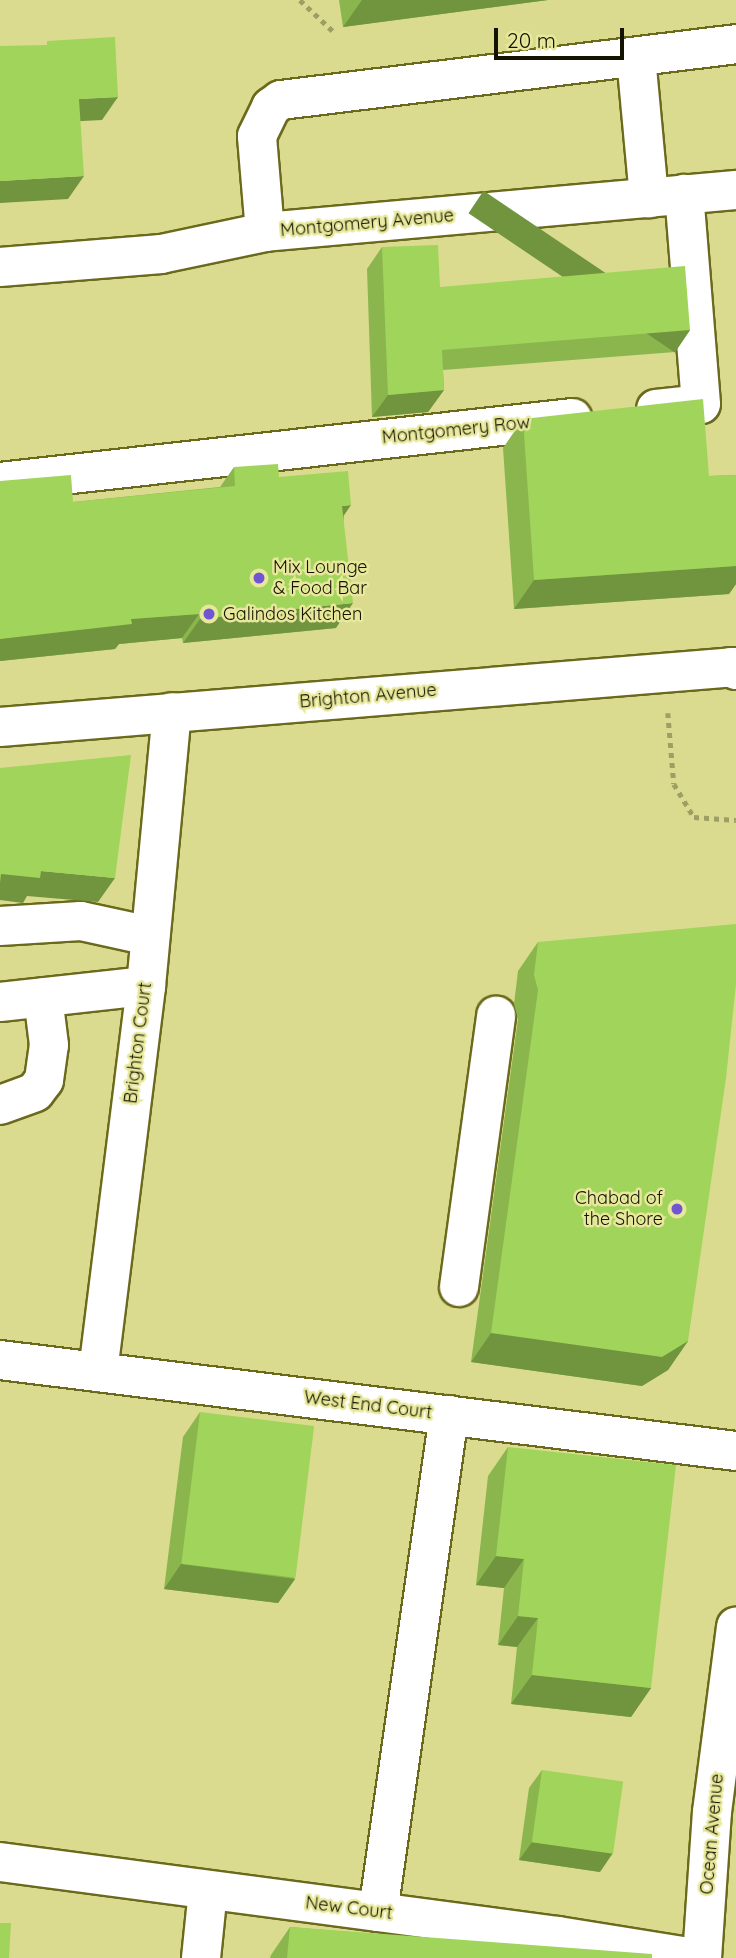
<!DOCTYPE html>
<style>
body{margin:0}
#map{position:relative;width:736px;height:1958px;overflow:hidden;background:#dadb8f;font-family:Quicksand,sans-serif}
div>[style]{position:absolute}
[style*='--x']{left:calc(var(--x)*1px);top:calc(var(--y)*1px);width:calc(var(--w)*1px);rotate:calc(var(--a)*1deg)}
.path>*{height:4.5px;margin-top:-2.25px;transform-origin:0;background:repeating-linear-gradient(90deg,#9e9f64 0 5px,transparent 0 10px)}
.roads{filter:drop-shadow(2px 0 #6b6a1c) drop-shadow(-2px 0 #6b6a1c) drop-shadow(0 2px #6b6a1c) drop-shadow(0 -2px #6b6a1c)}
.minor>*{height:38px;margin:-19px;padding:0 19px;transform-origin:19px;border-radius:19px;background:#fff}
.major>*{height:38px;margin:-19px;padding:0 19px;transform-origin:19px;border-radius:19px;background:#fff}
.wall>*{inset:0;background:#8ab64d}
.shaded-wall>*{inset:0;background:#71943f;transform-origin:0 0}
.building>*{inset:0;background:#a1d45a;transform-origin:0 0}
.dots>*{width:19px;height:19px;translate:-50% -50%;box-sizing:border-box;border:4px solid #e7e89b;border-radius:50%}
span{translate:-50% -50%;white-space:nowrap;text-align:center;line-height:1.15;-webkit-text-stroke:5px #e7e89b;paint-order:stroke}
.street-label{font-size:18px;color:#141300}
.poi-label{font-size:18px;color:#141300}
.left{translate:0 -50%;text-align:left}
.right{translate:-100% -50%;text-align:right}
.scale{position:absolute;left:494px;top:28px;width:130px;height:32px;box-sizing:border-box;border:4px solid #141300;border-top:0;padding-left:9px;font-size:21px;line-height:24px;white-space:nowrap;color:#141300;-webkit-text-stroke:5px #e7e89b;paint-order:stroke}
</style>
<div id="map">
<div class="path">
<div style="--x:300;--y:0;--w:48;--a:43.3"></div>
<div style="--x:668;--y:713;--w:71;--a:85.2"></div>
<div style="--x:674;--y:784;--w:39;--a:59"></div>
<div style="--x:694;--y:817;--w:42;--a:4.1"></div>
</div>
<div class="roads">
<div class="minor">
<div style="--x:636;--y:57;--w:142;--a:84.7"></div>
<div style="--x:265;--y:232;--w:96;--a:-94.8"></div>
<div style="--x:257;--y:136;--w:32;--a:-64"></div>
<div style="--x:271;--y:107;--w:12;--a:-35"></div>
<div style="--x:281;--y:100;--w:458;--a:-7"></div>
<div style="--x:0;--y:267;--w:162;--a:-4.6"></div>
<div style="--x:161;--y:254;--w:106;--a:-11.9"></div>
<div style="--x:265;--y:232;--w:473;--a:-5.1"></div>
<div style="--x:656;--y:409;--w:45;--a:-6.3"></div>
<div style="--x:701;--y:404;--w:211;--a:-94.6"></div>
<div style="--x:0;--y:482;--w:576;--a:-6.38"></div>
<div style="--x:0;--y:727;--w:738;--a:-4.66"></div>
<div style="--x:0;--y:926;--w:81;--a:-3.5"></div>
<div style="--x:81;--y:921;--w:71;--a:12.3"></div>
<div style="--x:0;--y:1002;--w:147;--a:-6.3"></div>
<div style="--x:0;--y:1105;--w:37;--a:-20"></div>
<div style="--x:35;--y:1092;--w:15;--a:-53"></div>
<div style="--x:44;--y:1080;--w:35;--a:-82"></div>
<div style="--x:49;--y:1045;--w:48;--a:-97.1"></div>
<div style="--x:459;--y:1287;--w:274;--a:-82.2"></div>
<div style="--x:0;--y:1360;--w:742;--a:7.05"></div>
<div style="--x:98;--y:1372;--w:389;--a:-82.9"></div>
<div style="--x:146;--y:986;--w:275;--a:-84.6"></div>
<div style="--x:0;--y:1862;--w:563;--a:7.55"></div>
<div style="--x:558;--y:1936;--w:140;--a:9.1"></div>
<div style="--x:378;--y:1912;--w:502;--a:-81.87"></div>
<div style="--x:201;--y:1958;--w:68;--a:-84.1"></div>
</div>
<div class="major">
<div style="--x:731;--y:667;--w:6;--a:31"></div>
<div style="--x:702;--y:1958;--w:146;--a:-86.1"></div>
<div style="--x:712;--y:1812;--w:187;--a:-82.6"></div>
</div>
</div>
<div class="wall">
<div style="clip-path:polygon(339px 0,548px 0,343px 27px)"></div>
<div style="clip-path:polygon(382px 247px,440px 287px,690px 330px,675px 352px,443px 370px,444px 390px,428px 412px,372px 417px,367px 269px)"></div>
<div style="clip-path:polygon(523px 419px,709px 476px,736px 475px,736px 584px,729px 594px,514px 609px,503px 448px)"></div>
<div style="clip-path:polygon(234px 467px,279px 477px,344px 516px,336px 628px,183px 643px,182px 638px,119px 644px,115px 649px,0 661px,0 481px,73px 502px,220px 487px)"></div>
<div style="clip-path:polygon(538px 942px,688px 1341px,668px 1370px,642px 1386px,471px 1362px,518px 1019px,514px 1004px,518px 971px)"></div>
<div style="clip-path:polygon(200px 1412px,295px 1579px,278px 1603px,164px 1589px,183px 1437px)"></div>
<div style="clip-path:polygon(508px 1447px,651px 1688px,631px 1717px,511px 1704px,517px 1647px,498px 1645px,504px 1588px,476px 1585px,488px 1476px)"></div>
<div style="clip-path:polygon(542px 1770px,600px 1872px,519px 1860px,529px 1788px)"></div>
<div style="clip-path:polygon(290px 1927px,652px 1958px,270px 1958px,271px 1955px)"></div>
</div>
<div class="shaded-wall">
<div style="clip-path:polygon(362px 0,548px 0,343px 27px)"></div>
<div style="clip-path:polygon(118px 97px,102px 120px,63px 122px,79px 99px)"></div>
<div style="clip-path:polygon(84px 176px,68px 199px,0 203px,0 181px)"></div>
<div style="left:690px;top:330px;width:27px;height:249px;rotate:124deg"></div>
<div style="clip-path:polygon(444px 390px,428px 412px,372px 417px,388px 395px)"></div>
<div style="clip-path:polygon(351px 505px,334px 530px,342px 506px)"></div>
<div style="clip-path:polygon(736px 566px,736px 584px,729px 594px,514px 609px,534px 580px)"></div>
<div style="clip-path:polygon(353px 603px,336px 628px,183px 643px,200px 619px)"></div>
<div style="clip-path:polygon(199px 614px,182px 638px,119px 644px,115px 649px,0 661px,0 639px,131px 619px)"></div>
<div style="clip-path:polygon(41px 871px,115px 878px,98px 902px,27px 896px,23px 903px,0 900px,0 875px,1px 874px)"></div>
<div style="clip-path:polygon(491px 1333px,688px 1341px,668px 1370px,642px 1386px,471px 1362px)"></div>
<div style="clip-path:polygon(496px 1556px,524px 1559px,504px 1588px,476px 1585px)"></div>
<div style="clip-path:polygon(181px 1564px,295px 1579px,278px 1603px,164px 1589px)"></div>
<div style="clip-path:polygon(518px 1616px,538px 1618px,517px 1647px,498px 1645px)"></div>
<div style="clip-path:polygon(532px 1675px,651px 1688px,631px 1717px,511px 1704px)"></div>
<div style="clip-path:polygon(532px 1842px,613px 1853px,600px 1872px,519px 1860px)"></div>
</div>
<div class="building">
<div style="clip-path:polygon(115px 37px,118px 97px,79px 99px,84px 176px,0 181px,0 46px,47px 45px,47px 41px)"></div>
<div style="clip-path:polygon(438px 245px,440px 287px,685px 266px,690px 330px,442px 350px,444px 390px,388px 395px,382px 247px)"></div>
<div style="clip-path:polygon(703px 399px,709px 476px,736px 475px,736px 566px,534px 580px,523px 419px)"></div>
<div style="clip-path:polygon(278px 464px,279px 477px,348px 471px,351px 505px,342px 506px,353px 603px,200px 619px,199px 614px,131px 619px,132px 624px,0 639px,0 481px,71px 475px,73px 502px,235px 486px,234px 467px)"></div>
<div style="clip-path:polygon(131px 755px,115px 878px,41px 871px,40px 878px,1px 874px,0 883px,0 768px)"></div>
<div style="clip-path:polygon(736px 924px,736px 984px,726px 1078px,688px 1341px,662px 1357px,491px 1333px,538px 990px,534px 975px,538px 942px)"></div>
<div style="left:200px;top:1412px;width:115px;height:153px;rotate:7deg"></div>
<div style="clip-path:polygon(508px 1447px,676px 1465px,651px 1688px,532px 1675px,538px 1618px,518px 1616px,524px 1559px,496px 1556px)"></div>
<div style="left:542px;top:1770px;width:82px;height:73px;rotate:8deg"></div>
<div style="clip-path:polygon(0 1923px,11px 1923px,9px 1958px,0 1958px)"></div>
<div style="clip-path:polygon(290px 1927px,652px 1954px,652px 1958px,287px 1958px)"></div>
</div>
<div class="dots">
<div style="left:259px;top:578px;background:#7056d0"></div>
<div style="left:209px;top:614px;background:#7056d0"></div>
<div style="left:677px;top:1209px;background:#7056d0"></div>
</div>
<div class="street-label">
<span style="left:367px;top:223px;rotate:-5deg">Montgomery Avenue</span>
<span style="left:456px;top:430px;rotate:-6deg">Montgomery Row</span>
<span style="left:368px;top:696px;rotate:-5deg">Brighton Avenue</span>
<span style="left:138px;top:1043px;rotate:-83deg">Brighton Court</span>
<span style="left:368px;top:1405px;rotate:7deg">West End Court</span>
<span style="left:712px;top:1834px;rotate:-85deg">Ocean Avenue</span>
<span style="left:349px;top:1908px;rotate:7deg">New Court</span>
</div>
<div class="poi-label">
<span class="left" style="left:273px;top:578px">Mix Lounge<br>&amp; Food Bar</span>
<span class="left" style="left:223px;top:614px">Galindos Kitchen</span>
<span class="right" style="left:663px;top:1209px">Chabad of<br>the Shore</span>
</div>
<div class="scale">20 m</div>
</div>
